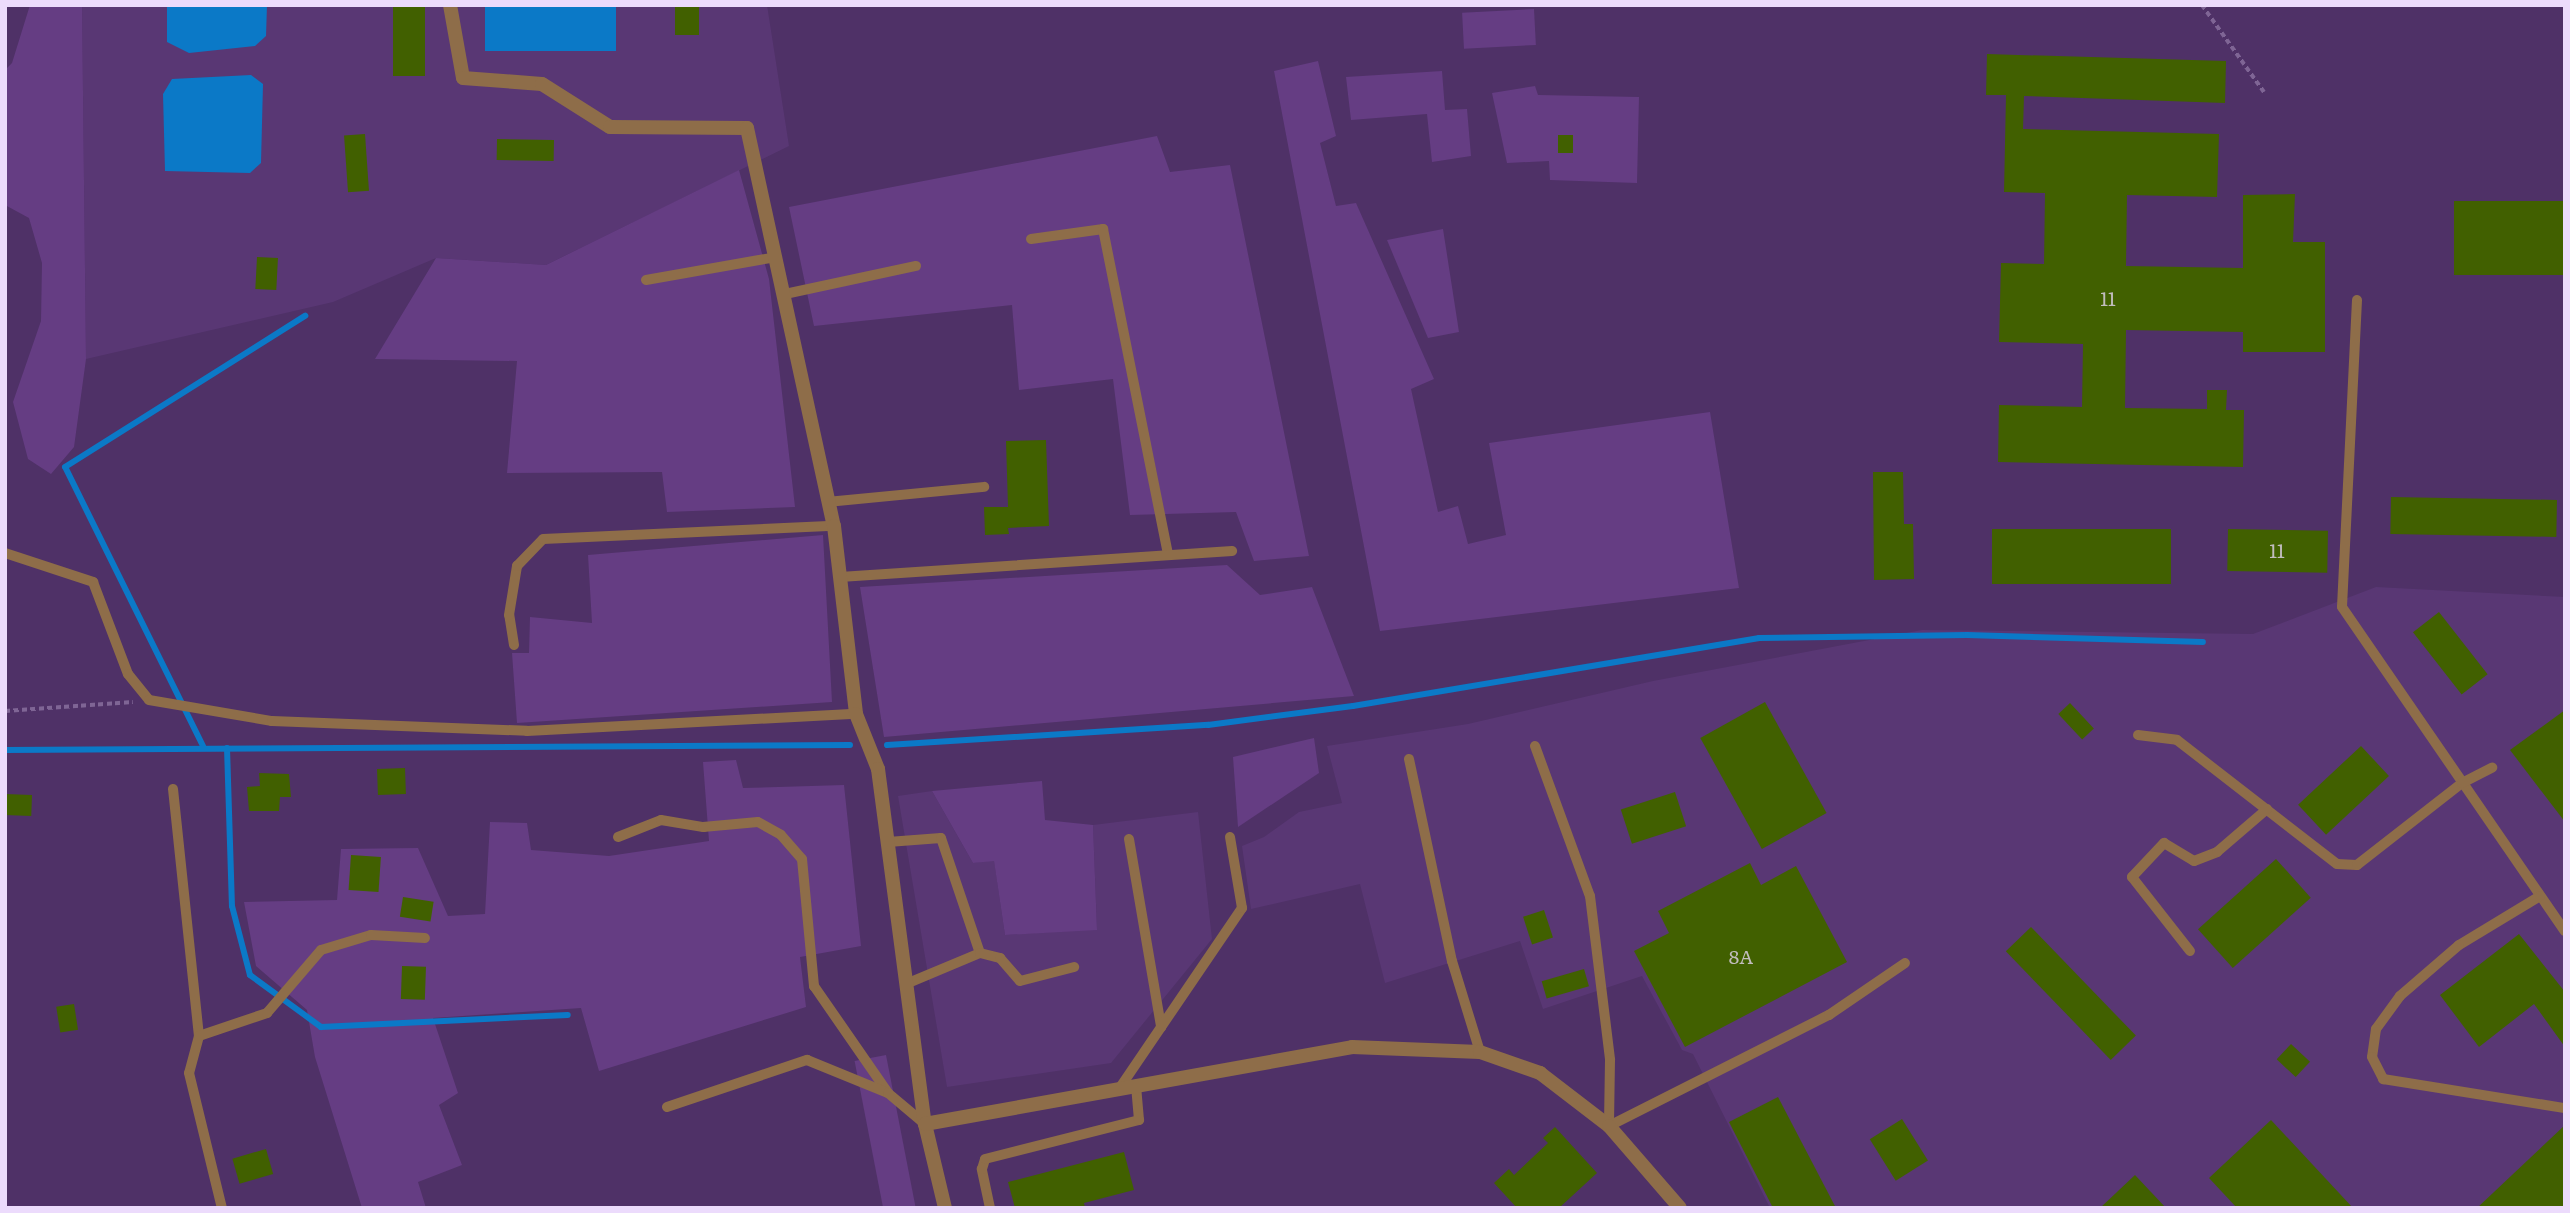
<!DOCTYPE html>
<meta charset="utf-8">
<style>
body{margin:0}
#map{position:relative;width:2570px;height:1213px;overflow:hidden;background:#4f3167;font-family:Literata,serif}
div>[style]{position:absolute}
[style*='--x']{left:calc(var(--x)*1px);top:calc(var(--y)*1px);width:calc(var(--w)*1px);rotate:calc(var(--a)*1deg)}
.built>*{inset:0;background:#593774}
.green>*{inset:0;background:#653d83;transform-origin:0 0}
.water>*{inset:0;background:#0b79c7;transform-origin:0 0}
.stream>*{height:6px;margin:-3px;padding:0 3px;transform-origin:3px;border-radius:3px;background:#0b79c7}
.building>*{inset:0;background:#416000;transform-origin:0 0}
.path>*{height:3.5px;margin-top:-1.75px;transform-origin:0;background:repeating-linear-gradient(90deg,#7f6595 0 5px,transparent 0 8.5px)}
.service>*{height:10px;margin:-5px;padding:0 5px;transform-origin:5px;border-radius:5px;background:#8e6d49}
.minor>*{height:14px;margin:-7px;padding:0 7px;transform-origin:7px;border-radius:7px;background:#8e6d49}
span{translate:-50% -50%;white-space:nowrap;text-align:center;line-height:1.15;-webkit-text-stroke:6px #44265b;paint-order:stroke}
.number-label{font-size:19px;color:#c1bcbd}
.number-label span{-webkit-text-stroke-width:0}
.frame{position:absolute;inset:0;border:7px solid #ecdbfc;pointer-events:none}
</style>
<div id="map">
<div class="built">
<div style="clip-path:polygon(82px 5px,767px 5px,789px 146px,546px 265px,436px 258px,333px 302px,86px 359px)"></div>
<div style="clip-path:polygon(2376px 587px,2565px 597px,2565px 1208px,1770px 1208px,1693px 1054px,1682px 1050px,1642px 976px,1543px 1009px,1520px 941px,1385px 983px,1360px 884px,1251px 909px,1242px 846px,1264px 837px,1299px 812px,1342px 803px,1327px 746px,1468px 724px,1653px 681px,1922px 630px,2253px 634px)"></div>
<div style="clip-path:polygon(932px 791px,973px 863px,994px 860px,1005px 935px,1097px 929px,1093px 825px,1198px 812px,1212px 939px,1111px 1063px,947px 1087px,898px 796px)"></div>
</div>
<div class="green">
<div style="clip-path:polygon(30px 5px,82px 5px,86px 359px,74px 447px,51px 474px,28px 459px,13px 402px,41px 321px,42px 263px,29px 218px,5px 205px,5px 70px,12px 63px)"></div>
<div style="left:1534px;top:9px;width:36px;height:72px;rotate:87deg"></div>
<div style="clip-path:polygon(1318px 61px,1336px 136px,1320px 143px,1336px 206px,1356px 203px,1434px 379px,1411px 389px,1438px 512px,1458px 506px,1468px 544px,1506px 535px,1489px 443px,1710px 412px,1739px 588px,1380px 631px,1274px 71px)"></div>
<div style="clip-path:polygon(1442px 71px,1445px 110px,1467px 109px,1471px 156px,1432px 162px,1427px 114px,1351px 120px,1346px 77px)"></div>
<div style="clip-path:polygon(1535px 86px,1538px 95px,1639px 97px,1637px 183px,1550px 180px,1549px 161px,1507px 163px,1492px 93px)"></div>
<div style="clip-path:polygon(1157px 136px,1170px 172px,1230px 165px,1309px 556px,1254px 561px,1236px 512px,1130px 515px,1113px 379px,1019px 390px,1012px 305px,814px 326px,789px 207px)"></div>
<div style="clip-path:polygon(739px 170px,769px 279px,795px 507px,667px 512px,662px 472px,507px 473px,517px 361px,375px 359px,436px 258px,546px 265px)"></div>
<div style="clip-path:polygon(1443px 229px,1459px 332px,1428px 338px,1387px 240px)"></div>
<div style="clip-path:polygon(823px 535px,832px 702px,517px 723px,512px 653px,529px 653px,530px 617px,592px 623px,588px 555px)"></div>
<div style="clip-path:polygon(1227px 565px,1260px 595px,1312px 587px,1354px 696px,884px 737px,860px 587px)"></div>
<div style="clip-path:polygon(1314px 738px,1319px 773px,1238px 827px,1233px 757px)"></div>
<div style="clip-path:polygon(736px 760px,743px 788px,844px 785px,861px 946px,800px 957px,806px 1007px,599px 1071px,581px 1008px,433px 1018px,458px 1093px,439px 1105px,462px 1165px,418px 1182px,426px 1208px,362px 1208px,315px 1057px,307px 1010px,256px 966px,244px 902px,337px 900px,341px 849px,418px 848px,448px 916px,485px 914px,490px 822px,527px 823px,531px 850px,609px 856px,709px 841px,703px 762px)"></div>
<div style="clip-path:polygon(1042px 781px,1045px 820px,1093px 825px,1097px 930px,1005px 935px,994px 861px,973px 863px,932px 791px)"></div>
<div style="left:886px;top:1055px;width:156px;height:32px;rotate:79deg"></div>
</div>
<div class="water">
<div style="clip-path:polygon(167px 5px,267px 5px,266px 36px,255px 46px,189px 53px,167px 42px)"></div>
<div style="left:485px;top:5px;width:131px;height:46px"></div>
<div style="clip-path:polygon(251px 75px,263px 84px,261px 163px,250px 173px,165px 171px,163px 94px,172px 79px)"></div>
</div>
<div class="stream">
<div style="--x:887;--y:745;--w:322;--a:-3.6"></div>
<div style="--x:1208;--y:725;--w:146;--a:-7.5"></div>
<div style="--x:1353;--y:706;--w:412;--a:-9.5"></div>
<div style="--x:1759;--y:638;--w:208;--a:-0.8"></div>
<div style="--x:1967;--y:635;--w:236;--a:1.7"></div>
<div style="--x:203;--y:746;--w:311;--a:-116.3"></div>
<div style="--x:65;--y:467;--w:284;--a:-32.2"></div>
<div style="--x:227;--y:748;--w:158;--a:88.2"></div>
<div style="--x:232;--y:906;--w:71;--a:75.4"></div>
<div style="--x:250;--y:975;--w:88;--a:36.2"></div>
<div style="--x:321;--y:1027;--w:247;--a:-2.8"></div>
<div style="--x:5;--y:750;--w:845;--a:-0.34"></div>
</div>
<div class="building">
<div style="left:393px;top:5px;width:32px;height:71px"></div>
<div style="left:675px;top:5px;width:24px;height:30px"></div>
<div style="clip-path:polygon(1987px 54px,2226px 61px,2225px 103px,2024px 96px,2023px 129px,2219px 134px,2217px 197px,2127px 195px,2126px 266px,2243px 268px,2243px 195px,2295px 194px,2293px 242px,2325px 242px,2325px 352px,2243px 352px,2243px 332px,2126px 330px,2125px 408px,2207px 409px,2207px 390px,2227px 390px,2226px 410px,2244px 410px,2243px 467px,1998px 462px,1999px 405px,2082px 407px,2083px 344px,1999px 342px,2001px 263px,2044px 264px,2045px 193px,2004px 192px,2006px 95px,1986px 95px)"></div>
<div style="left:365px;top:134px;width:57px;height:21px;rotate:86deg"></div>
<div style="left:1558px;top:135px;width:15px;height:18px"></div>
<div style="left:497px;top:139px;width:57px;height:21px;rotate:1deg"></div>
<div style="left:2565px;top:201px;width:74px;height:111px;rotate:90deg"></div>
<div style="left:257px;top:257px;width:21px;height:32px;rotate:3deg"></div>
<div style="clip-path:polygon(1046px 440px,1049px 526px,1008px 528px,1009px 534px,985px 535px,984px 507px,1008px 507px,1006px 441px)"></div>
<div style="clip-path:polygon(1873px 472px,1903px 472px,1904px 524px,1913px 524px,1914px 579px,1874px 580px)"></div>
<div style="left:2391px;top:497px;width:166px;height:37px;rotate:1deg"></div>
<div style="left:1992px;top:529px;width:179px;height:55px"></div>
<div style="left:2228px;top:529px;width:100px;height:42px;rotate:1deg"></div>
<div style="left:2439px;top:612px;width:79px;height:33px;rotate:52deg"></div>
<div style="left:1765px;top:702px;width:127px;height:74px;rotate:61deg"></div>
<div style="left:2070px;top:703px;width:35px;height:16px;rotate:47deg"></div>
<div style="clip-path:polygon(2565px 710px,2565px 822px,2510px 750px)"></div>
<div style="left:2361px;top:746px;width:41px;height:86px;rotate:47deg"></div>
<div style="left:405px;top:768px;width:26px;height:28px;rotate:88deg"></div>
<div style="clip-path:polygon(259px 773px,289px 774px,291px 797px,280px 797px,279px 811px,249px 811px,247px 787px,260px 786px)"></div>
<div style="left:1675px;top:792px;width:36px;height:57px;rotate:72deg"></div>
<div style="left:5px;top:794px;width:27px;height:21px;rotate:2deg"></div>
<div style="left:351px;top:855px;width:30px;height:35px;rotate:4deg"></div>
<div style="left:2276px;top:859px;width:52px;height:105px;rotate:48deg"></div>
<div style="clip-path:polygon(1750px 863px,1761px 885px,1796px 866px,1847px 962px,1685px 1047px,1634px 951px,1669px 933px,1658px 911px)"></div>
<div style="left:403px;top:897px;width:31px;height:20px;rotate:9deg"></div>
<div style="left:1544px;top:910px;width:29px;height:22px;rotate:72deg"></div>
<div style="left:2031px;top:927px;width:151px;height:35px;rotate:46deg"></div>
<div style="clip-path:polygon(2519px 934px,2565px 992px,2565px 1047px,2534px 1004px,2479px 1047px,2440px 995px)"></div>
<div style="left:402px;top:966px;width:24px;height:33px;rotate:2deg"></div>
<div style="left:1584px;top:969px;width:18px;height:44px;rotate:74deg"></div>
<div style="left:74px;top:1004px;width:26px;height:18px;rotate:81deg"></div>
<div style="left:2291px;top:1044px;width:26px;height:21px;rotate:43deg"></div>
<div style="clip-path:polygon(1778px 1097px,1836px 1208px,1773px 1208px,1729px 1122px)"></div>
<div style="left:1902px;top:1119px;width:49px;height:38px;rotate:58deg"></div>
<div style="clip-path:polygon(2271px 1120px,2353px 1208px,2237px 1208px,2209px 1178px)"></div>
<div style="clip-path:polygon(2565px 1125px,2565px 1208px,2477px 1208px)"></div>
<div style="clip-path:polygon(1555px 1127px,1597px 1173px,1559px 1208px,1517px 1208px,1494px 1183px,1509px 1169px,1514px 1175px,1548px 1143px,1543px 1138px)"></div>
<div style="left:266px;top:1149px;width:26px;height:35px;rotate:74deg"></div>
<div style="clip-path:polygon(1124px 1152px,1134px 1190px,1084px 1203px,1085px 1208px,1015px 1208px,1008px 1182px)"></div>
<div style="clip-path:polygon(2135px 1175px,2166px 1208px,2100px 1208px)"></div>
</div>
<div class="path">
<div style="--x:2202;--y:5;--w:107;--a:54.5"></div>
<div style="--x:5;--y:711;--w:128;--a:-4"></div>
</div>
<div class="service">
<div style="--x:1031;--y:239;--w:73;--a:-7.9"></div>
<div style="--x:1103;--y:229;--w:332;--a:78.7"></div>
<div style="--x:646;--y:280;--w:132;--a:-10"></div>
<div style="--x:785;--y:294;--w:134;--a:-12.1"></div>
<div style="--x:2357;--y:300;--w:307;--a:92.8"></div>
<div style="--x:2342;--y:607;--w:393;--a:55.5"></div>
<div style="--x:827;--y:502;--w:158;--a:-5.5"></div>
<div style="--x:5;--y:553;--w:93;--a:18.2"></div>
<div style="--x:93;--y:582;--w:98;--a:69.2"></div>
<div style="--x:128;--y:674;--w:33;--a:51"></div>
<div style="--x:149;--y:700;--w:125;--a:9.7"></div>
<div style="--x:272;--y:721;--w:255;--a:2.2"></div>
<div style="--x:527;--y:731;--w:329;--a:-3"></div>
<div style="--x:840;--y:577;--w:393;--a:-3.8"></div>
<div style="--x:514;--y:645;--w:30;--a:-99"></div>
<div style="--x:509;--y:615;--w:50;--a:-80.7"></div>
<div style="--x:517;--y:566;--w:37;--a:-46"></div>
<div style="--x:543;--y:539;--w:291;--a:-2.6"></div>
<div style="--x:2138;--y:735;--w:39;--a:7"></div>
<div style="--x:2177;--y:740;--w:202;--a:37.8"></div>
<div style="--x:2337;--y:864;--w:20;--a:3"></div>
<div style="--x:2357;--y:865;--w:133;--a:-38"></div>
<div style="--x:2462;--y:783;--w:34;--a:-27"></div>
<div style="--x:1535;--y:746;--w:160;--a:69.9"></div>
<div style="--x:1590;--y:896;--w:165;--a:83"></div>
<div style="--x:1610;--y:1060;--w:66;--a:90.9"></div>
<div style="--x:1609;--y:1126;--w:246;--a:-26.8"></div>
<div style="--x:1829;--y:1015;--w:92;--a:-34.4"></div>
<div style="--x:1409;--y:759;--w:207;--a:78"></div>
<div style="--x:1452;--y:961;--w:95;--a:72.9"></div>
<div style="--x:173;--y:789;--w:248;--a:84"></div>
<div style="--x:199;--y:1036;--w:38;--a:105"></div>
<div style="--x:189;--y:1073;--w:139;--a:76.3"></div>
<div style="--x:618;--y:837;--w:46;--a:-21.6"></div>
<div style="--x:661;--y:820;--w:43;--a:9.5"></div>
<div style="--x:703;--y:827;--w:55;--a:-5.2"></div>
<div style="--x:758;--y:822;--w:26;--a:29"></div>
<div style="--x:781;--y:835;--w:32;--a:49"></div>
<div style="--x:802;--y:859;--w:128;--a:84.6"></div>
<div style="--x:814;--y:986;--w:130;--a:55.3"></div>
<div style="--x:1129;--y:839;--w:191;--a:80.3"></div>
<div style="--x:888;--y:842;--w:53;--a:-4.3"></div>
<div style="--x:941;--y:838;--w:121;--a:71.3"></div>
<div style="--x:980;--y:953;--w:80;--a:157.3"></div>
<div style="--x:2540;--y:896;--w:95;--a:148.8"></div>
<div style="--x:2459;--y:945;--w:78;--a:139.2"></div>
<div style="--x:2400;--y:996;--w:41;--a:126"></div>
<div style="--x:2376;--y:1029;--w:28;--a:98"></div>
<div style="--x:2372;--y:1057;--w:25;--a:63"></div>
<div style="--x:2383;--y:1079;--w:184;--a:9.1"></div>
<div style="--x:2190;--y:951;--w:94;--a:-128.1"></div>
<div style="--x:2132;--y:877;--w:47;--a:-46.7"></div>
<div style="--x:2164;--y:843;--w:35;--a:31"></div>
<div style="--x:2194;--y:861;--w:25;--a:-21"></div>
<div style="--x:2217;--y:852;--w:66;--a:-40.7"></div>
<div style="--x:980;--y:953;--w:21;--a:14"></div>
<div style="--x:1000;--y:958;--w:30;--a:49"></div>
<div style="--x:1020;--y:981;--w:56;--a:-14.5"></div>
<div style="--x:199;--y:1036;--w:72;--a:-18.7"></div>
<div style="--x:267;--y:1013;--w:83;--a:-49.4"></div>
<div style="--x:321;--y:950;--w:52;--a:-16.7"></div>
<div style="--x:371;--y:935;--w:54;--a:3.2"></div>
<div style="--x:1119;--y:1089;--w:219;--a:-55.8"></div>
<div style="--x:1242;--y:908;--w:72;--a:-99.6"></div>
<div style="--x:667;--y:1107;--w:148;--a:-18.6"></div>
<div style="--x:807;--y:1060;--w:87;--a:22.2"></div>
<div style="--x:888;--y:1093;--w:48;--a:40"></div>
<div style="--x:990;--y:1208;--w:40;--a:-102"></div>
<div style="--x:982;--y:1169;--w:10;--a:-73"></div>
<div style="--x:985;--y:1159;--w:159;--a:-14.2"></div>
<div style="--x:1139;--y:1120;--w:34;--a:-95"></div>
</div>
<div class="minor">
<div style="--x:450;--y:5;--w:74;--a:79.9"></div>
<div style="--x:463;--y:78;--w:79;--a:4.3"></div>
<div style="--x:542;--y:84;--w:80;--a:32.3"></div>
<div style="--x:610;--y:127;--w:137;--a:0.4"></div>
<div style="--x:747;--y:128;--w:407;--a:77.7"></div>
<div style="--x:834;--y:526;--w:189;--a:83.3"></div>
<div style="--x:856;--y:714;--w:59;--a:68.2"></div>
<div style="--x:878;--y:769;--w:358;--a:82.5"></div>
<div style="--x:945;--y:1208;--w:86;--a:-103.4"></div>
<div style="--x:925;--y:1124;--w:434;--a:-10.2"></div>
<div style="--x:1352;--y:1047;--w:128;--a:2.2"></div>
<div style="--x:1480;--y:1052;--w:64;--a:19.3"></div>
<div style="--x:1540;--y:1073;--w:87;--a:37.5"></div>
<div style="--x:1609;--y:1126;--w:108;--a:49.1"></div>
</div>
<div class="number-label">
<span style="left:2108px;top:299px">11</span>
<span style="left:2277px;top:551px">11</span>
<span style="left:1741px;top:957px">8А</span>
</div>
<div class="frame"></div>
</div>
